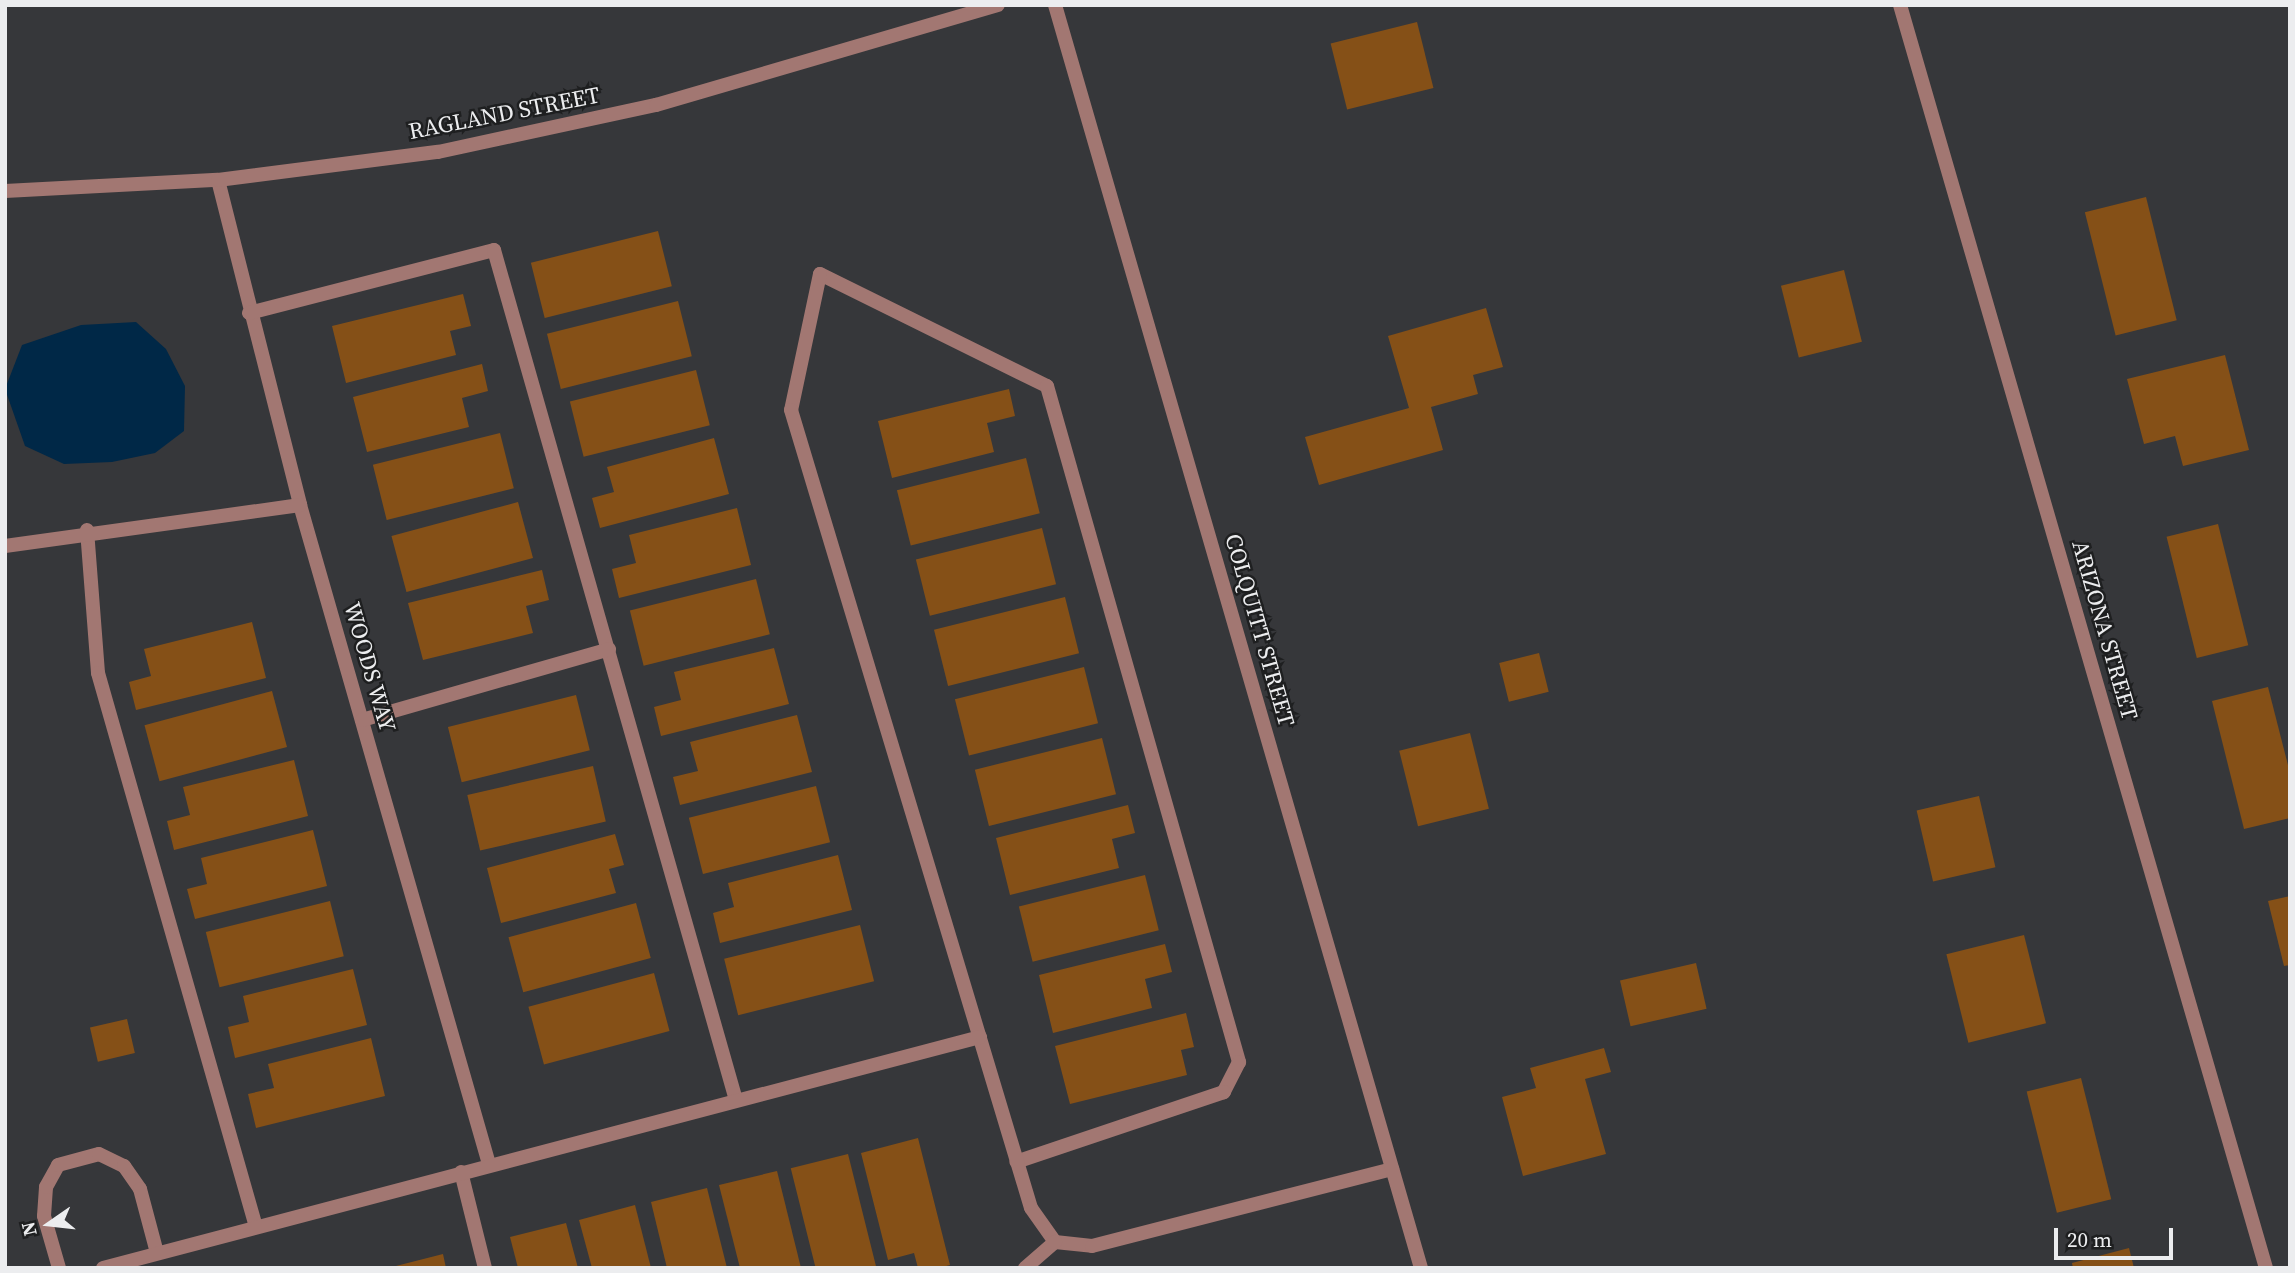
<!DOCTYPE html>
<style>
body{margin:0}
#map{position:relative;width:2295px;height:1273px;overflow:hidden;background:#36373a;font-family:"Source Serif 4",serif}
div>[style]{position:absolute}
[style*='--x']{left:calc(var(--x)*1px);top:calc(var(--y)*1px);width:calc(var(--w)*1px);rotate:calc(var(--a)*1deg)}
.water>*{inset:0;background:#002847}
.building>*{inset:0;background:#855017;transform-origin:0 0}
.service>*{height:14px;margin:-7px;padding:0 7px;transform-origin:7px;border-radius:7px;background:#a27772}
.minor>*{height:14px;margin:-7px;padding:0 7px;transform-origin:7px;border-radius:7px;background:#a27772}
.tertiary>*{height:14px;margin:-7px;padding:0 7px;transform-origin:7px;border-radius:7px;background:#a27772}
span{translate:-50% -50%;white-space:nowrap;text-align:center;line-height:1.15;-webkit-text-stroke:5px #1e1f20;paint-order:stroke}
.street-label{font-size:23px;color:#ecedef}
.frame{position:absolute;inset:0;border:7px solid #ecedef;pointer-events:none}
.north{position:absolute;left:14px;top:1189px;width:70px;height:70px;-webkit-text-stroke:5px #1e1f20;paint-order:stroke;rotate:256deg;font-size:19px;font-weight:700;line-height:28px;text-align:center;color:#ecedef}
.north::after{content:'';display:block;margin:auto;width:24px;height:32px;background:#ecedef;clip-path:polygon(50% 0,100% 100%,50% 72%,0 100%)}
.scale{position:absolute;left:2054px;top:1228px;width:119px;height:32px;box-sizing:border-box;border:4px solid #ecedef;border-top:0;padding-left:9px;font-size:21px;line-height:24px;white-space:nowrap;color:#ecedef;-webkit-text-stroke:5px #1e1f20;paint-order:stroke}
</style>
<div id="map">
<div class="water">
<div style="clip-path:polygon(136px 322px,166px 349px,185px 386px,184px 431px,155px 453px,112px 462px,64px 464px,25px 446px,5px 389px,22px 345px,81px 325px)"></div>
</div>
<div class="building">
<div style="left:1417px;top:22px;width:68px;height:89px;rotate:76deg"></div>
<div style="left:2146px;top:197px;width:127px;height:63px;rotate:76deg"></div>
<div style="left:658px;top:231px;width:57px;height:131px;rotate:76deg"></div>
<div style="left:1844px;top:270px;width:74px;height:65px;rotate:76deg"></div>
<div style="clip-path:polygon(463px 294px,471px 326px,450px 331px,456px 355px,346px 383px,332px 326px)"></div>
<div style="left:678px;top:301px;width:57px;height:135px;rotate:76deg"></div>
<div style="clip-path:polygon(1486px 308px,1503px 367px,1473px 375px,1478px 394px,1431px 407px,1443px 450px,1319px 485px,1305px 437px,1409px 408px,1388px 336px)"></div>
<div style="clip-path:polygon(2225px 355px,2249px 450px,2183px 466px,2175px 436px,2144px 444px,2127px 379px)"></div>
<div style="clip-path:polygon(482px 364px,488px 391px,462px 398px,469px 427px,367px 452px,353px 397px)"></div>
<div style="left:696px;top:370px;width:57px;height:130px;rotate:76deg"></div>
<div style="clip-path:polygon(1009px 389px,1015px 416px,987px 423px,994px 452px,892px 478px,878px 421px)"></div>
<div style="left:500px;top:433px;width:57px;height:131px;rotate:76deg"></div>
<div style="clip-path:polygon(714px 438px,729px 494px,600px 528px,592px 498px,614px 492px,607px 467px)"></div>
<div style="left:1026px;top:458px;width:57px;height:133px;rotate:76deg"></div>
<div style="left:518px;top:502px;width:58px;height:131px;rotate:75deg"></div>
<div style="clip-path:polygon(737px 508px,751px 565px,619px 598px,612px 569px,636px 563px,629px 535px)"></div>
<div style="left:2218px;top:524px;width:125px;height:53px;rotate:76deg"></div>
<div style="left:1042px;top:528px;width:58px;height:130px;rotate:76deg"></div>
<div style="clip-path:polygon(542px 570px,549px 600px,526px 606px,533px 633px,423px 660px,408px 603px)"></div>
<div style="left:756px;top:579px;width:57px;height:130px;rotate:76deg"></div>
<div style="left:1065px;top:597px;width:58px;height:135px;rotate:76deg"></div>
<div style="clip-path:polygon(252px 622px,266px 678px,136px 710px,129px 682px,151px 676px,144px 649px)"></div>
<div style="clip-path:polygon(774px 648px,789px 704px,661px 736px,654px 707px,681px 700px,674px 672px)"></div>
<div style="left:1539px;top:653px;width:40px;height:41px;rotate:76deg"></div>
<div style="left:1084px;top:667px;width:58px;height:133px;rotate:76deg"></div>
<div style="clip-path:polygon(2268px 687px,2290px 773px,2290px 818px,2244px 829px,2212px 701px)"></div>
<div style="left:272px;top:691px;width:58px;height:132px;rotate:75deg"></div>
<div style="left:576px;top:695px;width:57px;height:132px;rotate:76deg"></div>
<div style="clip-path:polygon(797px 715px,812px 772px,680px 805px,673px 777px,698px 771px,690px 742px)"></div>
<div style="left:1470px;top:733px;width:78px;height:73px;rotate:76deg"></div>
<div style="left:1102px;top:738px;width:58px;height:131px;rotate:76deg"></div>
<div style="clip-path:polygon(294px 760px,308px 816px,174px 850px,167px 821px,190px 815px,183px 787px)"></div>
<div style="left:593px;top:766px;width:57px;height:129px;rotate:77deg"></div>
<div style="left:816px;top:786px;width:58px;height:131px;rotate:76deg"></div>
<div style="left:1979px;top:796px;width:73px;height:64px;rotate:77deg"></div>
<div style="clip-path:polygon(1128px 805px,1135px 833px,1112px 839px,1119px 868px,1010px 895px,996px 838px)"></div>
<div style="clip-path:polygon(313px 830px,327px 886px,195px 919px,187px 889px,207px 884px,201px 858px)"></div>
<div style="clip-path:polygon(615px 834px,624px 865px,609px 869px,616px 893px,501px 923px,487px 868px)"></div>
<div style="clip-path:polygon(838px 855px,852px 910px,720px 943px,713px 913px,734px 907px,728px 883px)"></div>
<div style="left:1145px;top:875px;width:57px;height:130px;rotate:76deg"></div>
<div style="clip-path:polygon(2290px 896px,2290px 965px,2284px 966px,2268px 901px)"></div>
<div style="left:330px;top:901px;width:57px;height:128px;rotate:76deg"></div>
<div style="left:636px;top:903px;width:57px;height:132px;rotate:75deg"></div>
<div style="left:860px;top:925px;width:58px;height:140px;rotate:76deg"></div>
<div style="left:2024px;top:935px;width:91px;height:80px;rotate:76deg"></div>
<div style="clip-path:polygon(1165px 944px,1172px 972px,1145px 979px,1152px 1008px,1053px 1033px,1039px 975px)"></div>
<div style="left:1696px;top:963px;width:47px;height:78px;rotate:77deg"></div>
<div style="clip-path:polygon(353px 969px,367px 1025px,235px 1058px,228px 1027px,249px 1022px,243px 996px)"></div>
<div style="left:654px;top:973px;width:60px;height:130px;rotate:75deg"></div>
<div style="clip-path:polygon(1186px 1013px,1194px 1047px,1181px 1050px,1187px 1075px,1070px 1104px,1055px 1046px)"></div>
<div style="left:127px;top:1019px;width:35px;height:38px;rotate:77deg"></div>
<div style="clip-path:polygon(371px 1038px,385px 1096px,256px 1128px,248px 1094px,274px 1088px,268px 1064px)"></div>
<div style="clip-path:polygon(1604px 1048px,1611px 1072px,1585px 1079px,1606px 1154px,1523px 1176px,1502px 1097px,1536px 1088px,1530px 1068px)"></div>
<div style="left:2081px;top:1078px;width:125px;height:56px;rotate:76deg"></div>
<div style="clip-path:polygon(918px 1138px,950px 1265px,939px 1268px,918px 1268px,914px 1253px,888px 1260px,861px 1153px)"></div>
<div style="left:848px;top:1154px;width:117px;height:59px;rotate:76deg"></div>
<div style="clip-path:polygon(777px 1171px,801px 1268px,740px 1268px,719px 1185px)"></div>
<div style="clip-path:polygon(707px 1188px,727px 1268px,667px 1268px,651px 1202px)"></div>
<div style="clip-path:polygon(635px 1205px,651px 1268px,592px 1268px,579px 1220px)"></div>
<div style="clip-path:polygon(566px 1223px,578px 1268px,518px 1268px,510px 1237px)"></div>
<div style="clip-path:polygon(2129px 1248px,2134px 1268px,2073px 1268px,2072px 1263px)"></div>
<div style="clip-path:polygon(443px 1254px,446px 1268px,392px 1268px,392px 1267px)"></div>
</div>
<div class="service">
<div style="--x:820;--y:274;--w:253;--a:26.3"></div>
<div style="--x:1047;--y:386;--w:703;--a:74.14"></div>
<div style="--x:1239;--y:1062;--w:34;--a:117"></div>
<div style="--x:1224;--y:1092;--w:219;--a:161.4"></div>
<div style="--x:59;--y:1268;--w:54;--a:-106.1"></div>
<div style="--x:44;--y:1216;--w:29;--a:-86"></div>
<div style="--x:46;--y:1187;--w:25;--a:-61"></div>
<div style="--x:58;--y:1165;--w:42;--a:-15"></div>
<div style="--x:99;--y:1154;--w:28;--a:26"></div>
<div style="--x:124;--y:1166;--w:28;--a:55"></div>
<div style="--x:140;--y:1189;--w:66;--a:75.1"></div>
</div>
<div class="minor">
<div style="--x:1900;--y:5;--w:1315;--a:73.84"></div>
<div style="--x:218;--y:180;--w:335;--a:75.8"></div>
<div style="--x:300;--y:505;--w:686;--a:74"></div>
<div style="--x:820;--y:274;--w:139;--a:102"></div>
<div style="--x:791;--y:410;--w:833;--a:73.26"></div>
<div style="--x:1031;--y:1208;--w:42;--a:54.8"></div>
<div style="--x:1055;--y:1242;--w:37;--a:6"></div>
<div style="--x:1092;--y:1246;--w:310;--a:-14.4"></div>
<div style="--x:249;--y:313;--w:253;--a:-14.4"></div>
<div style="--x:494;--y:250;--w:884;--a:74.11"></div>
<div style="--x:87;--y:530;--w:143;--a:85.6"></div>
<div style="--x:98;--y:673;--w:576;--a:74.08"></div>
<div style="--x:5;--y:546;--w:298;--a:-7.9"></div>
<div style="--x:362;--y:720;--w:257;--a:-16"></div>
<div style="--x:461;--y:1172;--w:99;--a:76"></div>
<div style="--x:103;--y:1268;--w:907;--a:-14.76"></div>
<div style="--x:1025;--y:1268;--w:40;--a:-41"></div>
</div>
<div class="tertiary">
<div style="--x:1055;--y:5;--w:1315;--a:73.84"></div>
<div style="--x:5;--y:191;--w:213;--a:-3"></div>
<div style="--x:218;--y:180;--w:222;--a:-7.3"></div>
<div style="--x:438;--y:152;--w:223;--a:-12.2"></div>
<div style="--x:656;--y:105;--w:356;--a:-16.3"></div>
</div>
<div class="street-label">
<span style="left:504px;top:113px;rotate:-11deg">RAGLAND STREET</span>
<span style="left:1260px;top:630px;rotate:74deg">COLQUITT STREET</span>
<span style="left:2105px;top:630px;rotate:74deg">ARIZONA STREET</span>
<span style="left:370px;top:667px;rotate:74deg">WOODS WAY</span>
</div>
<div class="frame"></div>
<div class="north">N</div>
<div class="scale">20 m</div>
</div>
